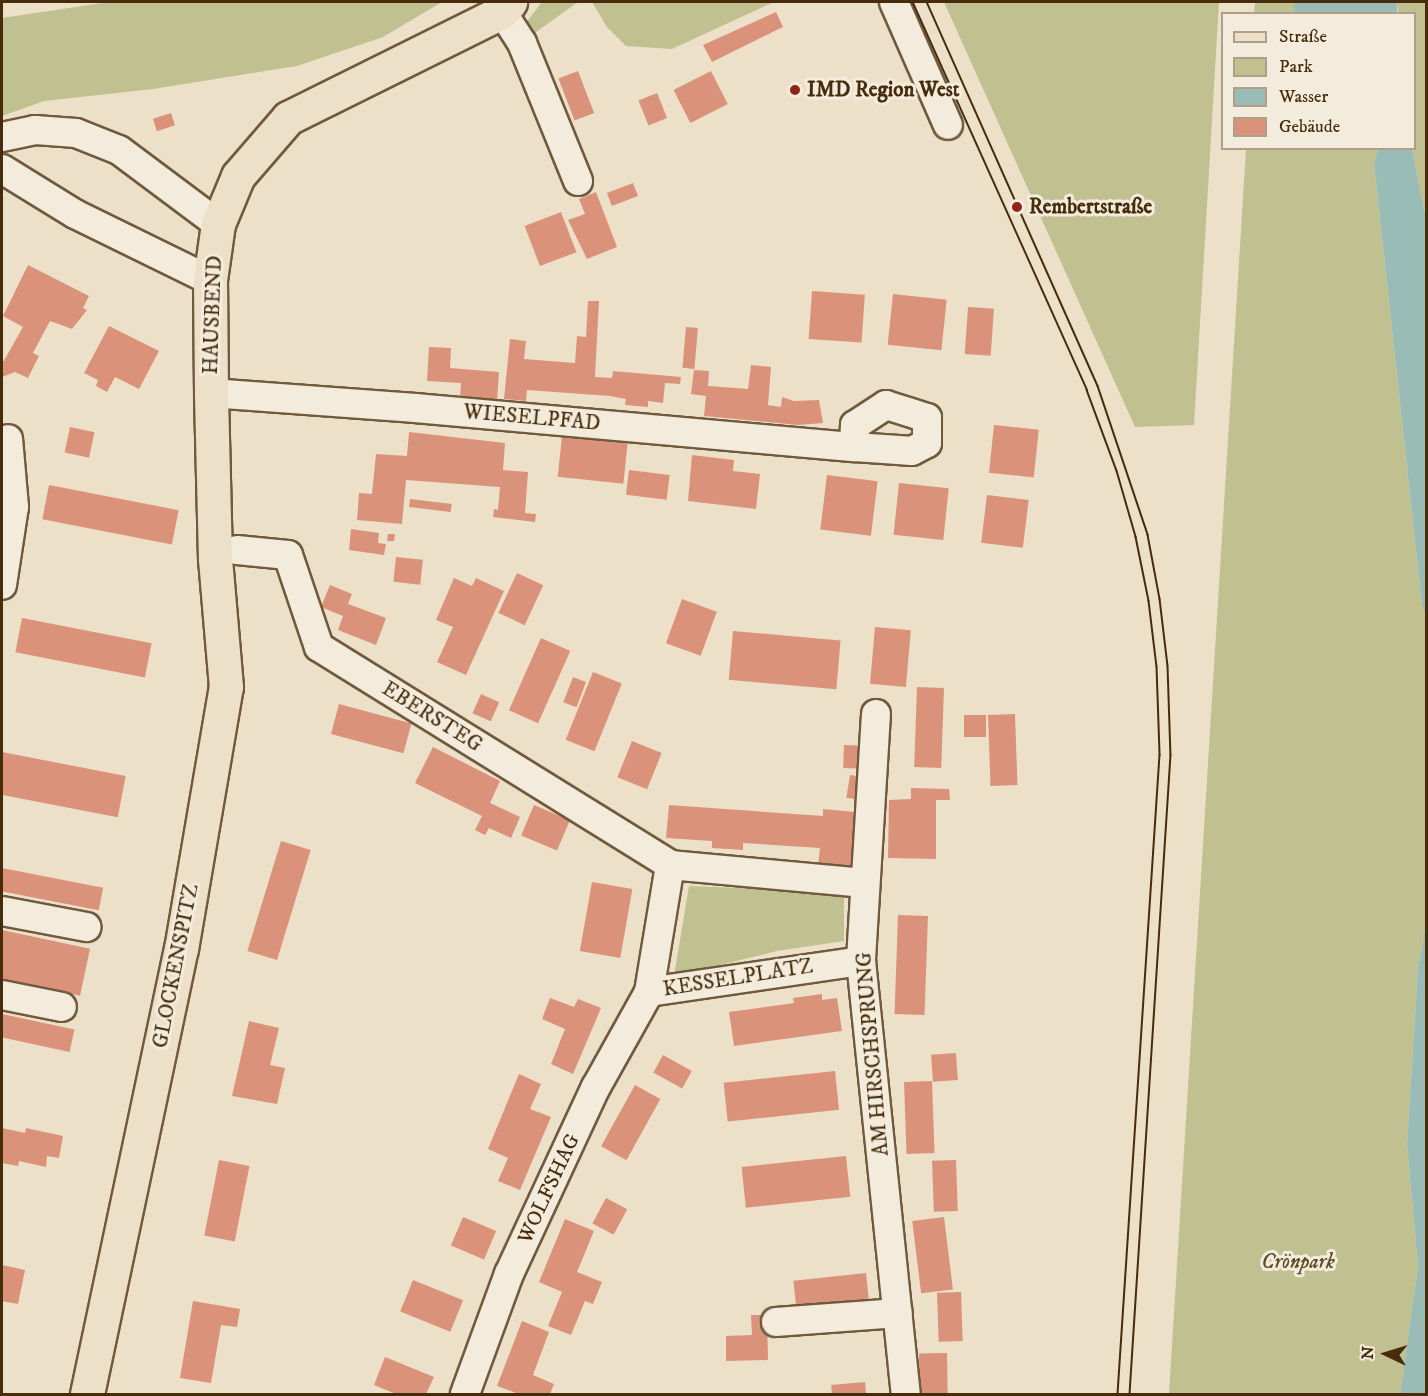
<!DOCTYPE html>
<meta charset="utf-8">
<style>
body{margin:0}
#map{position:relative;width:1428px;height:1396px;overflow:hidden;background:#ede0c8;font-family:"IM FELL DW Pica",serif}
div>[style]{position:absolute}
[style*='--x']{left:calc(var(--x)*1px);top:calc(var(--y)*1px);width:calc(var(--w)*1px);rotate:calc(var(--a)*1deg)}
.green>*{inset:0;background:#c0c090}
.water>*{inset:0;background:#99bdb6;transform-origin:0 0}
.building>*{inset:0;background:#da927b;transform-origin:0 0}
.roads{filter:drop-shadow(2px 0 #70593c) drop-shadow(-2px 0 #70593c) drop-shadow(0 2px #70593c) drop-shadow(0 -2px #70593c)}
.minor>*{height:28px;margin:-14px;padding:0 14px;transform-origin:14px;border-radius:14px;background:#f3ebdb}
.major>*{height:33px;margin:-16.5px;padding:0 16.5px;transform-origin:16.5px;border-radius:16.5px;background:#ede0c8}
.tram>*{height:1.5px;margin:-0.75px;padding:0 0.75px;transform-origin:0.75px;border-radius:0.75px;background:#462c0d}
.dots>*{width:16px;height:16px;translate:-50% -50%;box-sizing:border-box;border:3px solid #f3ebdb;border-radius:50%}
span{translate:-50% -50%;white-space:nowrap;text-align:center;line-height:1.15;-webkit-text-stroke:6px #f3ebdb;paint-order:stroke}
.poi-label{font-size:21px;color:#462c0d;font-weight:700}
.left{translate:0 -50%;text-align:left}
.street-label{font-size:21px;color:#462c0d}
.park-label{font-size:21px;color:#5e4a27;font-style:italic}
.frame{position:absolute;inset:0;border:3px solid #462c0d;pointer-events:none}
.legend{position:absolute;left:1221px;top:12px;width:195px;height:138px;box-sizing:border-box;background:#f3ebdb;border:2px solid #ae9f89;margin:0;padding:8px 10px;list-style:none;font-size:18px;color:#462c0d}
.legend li{display:flex;align-items:center;gap:12px;height:30px}
.legend b{width:30px;border:2px solid #ae9f89}
.north{position:absolute;left:1356px;top:1324px;width:60px;height:60px;-webkit-text-stroke:4px #f3ebdb;paint-order:stroke;rotate:274deg;font-size:16px;font-weight:700;line-height:24px;text-align:center;color:#462c0d}
.north::after{content:'';display:block;margin:auto;width:21px;height:27px;background:#462c0d;clip-path:polygon(50% 0,100% 100%,50% 72%,0 100%)}
</style>
<div id="map">
<div class="green">
<div style="clip-path:polygon(109px 2px,442px 2px,383px 37px,297px 66px,153px 89px,44px 101px,2px 116px,2px 18px)"></div>
<div style="clip-path:polygon(542px 2px,578px 2px,529px 37px,522px 28px)"></div>
<div style="clip-path:polygon(592px 2px,774px 2px,672px 49px,626px 46px,607px 27px)"></div>
<div style="clip-path:polygon(944px 2px,1219px 2px,1194px 425px,1135px 427px)"></div>
<div style="clip-path:polygon(1255px 2px,1294px 2px,1302px 13px,1254px 14px)"></div>
<div style="clip-path:polygon(1397px 2px,1426px 2px,1426px 218px,1412px 149px,1414px 14px,1398px 13px)"></div>
<div style="clip-path:polygon(1246px 149px,1378px 149px,1374px 164px,1422px 605px,1426px 618px,1426px 924px,1418px 968px,1407px 1144px,1418px 1266px,1400px 1394px,1169px 1394px)"></div>
<div style="clip-path:polygon(689px 886px,844px 892px,844px 941px,777px 951px,674px 976px)"></div>
</div>
<div class="water">
<div style="left:1294px;top:2px;width:103px;height:14px"></div>
<div style="clip-path:polygon(1378px 149px,1412px 149px,1426px 218px,1426px 618px,1422px 605px,1374px 164px)"></div>
<div style="clip-path:polygon(1426px 924px,1426px 1394px,1400px 1394px,1418px 1266px,1407px 1144px,1418px 968px)"></div>
</div>
<div class="building">
<div style="clip-path:polygon(776px 12px,783px 27px,712px 62px,703px 45px)"></div>
<div style="left:578px;top:71px;width:45px;height:21px;rotate:69deg"></div>
<div style="left:711px;top:71px;width:37px;height:42px;rotate:63deg"></div>
<div style="left:657px;top:93px;width:27px;height:20px;rotate:68deg"></div>
<div style="left:171px;top:113px;width:13px;height:19px;rotate:72deg"></div>
<div style="left:633px;top:183px;width:14px;height:28px;rotate:69deg"></div>
<div style="clip-path:polygon(596px 192px,617px 247px,587px 259px,568px 220px,585px 214px,579px 199px)"></div>
<div style="left:561px;top:212px;width:43px;height:39px;rotate:69deg"></div>
<div style="clip-path:polygon(28px 265px,89px 296px,83px 308px,87px 310px,72px 329px,50px 321px,33px 353px,39px 356px,28px 378px,15px 372px,2px 377px,2px 364px,23px 327px,3px 316px)"></div>
<div style="left:812px;top:291px;width:53px;height:48px;rotate:4deg"></div>
<div style="left:893px;top:294px;width:54px;height:51px;rotate:6deg"></div>
<div style="clip-path:polygon(588px 301px,599px 301px,595px 377px,612px 378px,613px 371px,681px 377px,680px 384px,665px 383px,663px 403px,648px 401px,648px 407px,625px 405px,626px 399px,610px 396px,527px 390px,526px 401px,504px 399px,510px 339px,526px 341px,524px 359px,575px 363px,577px 336px,586px 337px)"></div>
<div style="left:968px;top:307px;width:26px;height:47px;rotate:4deg"></div>
<div style="clip-path:polygon(109px 326px,159px 351px,139px 389px,115px 377px,107px 392px,96px 386px,98px 380px,84px 373px)"></div>
<div style="left:686px;top:327px;width:12px;height:41px;rotate:5deg"></div>
<div style="clip-path:polygon(429px 347px,451px 348px,450px 368px,499px 372px,497px 401px,460px 398px,461px 383px,427px 381px)"></div>
<div style="clip-path:polygon(751px 365px,771px 367px,768px 405px,781px 407px,782px 397px,794px 401px,819px 400px,823px 423px,798px 425px,704px 416px,706px 396px,691px 394px,694px 370px,709px 371px,708px 386px,748px 389px)"></div>
<div style="left:994px;top:425px;width:45px;height:48px;rotate:6deg"></div>
<div style="left:70px;top:427px;width:25px;height:26px;rotate:12deg"></div>
<div style="clip-path:polygon(409px 432px,505px 443px,503px 470px,528px 472px,525px 513px,536px 514px,535px 522px,493px 517px,494px 509px,498px 510px,500px 487px,406px 480px,402px 524px,357px 520px,359px 493px,372px 494px,376px 454px,407px 456px)"></div>
<div style="left:562px;top:436px;width:66px;height:41px;rotate:6deg"></div>
<div style="clip-path:polygon(692px 455px,734px 460px,733px 471px,760px 474px,756px 509px,688px 501px)"></div>
<div style="left:629px;top:470px;width:41px;height:25px;rotate:7deg"></div>
<div style="left:827px;top:475px;width:51px;height:55px;rotate:7deg"></div>
<div style="left:899px;top:483px;width:50px;height:52px;rotate:6deg"></div>
<div style="left:49px;top:485px;width:132px;height:35px;rotate:11deg"></div>
<div style="left:987px;top:495px;width:42px;height:48px;rotate:7deg"></div>
<div style="left:410px;top:499px;width:42px;height:8px;rotate:7deg"></div>
<div style="clip-path:polygon(351px 529px,379px 533px,378px 543px,386px 544px,384px 555px,349px 550px)"></div>
<div style="clip-path:polygon(388px 534px,395px 534px,394px 541px,387px 541px)"></div>
<div style="left:396px;top:557px;width:27px;height:25px;rotate:6deg"></div>
<div style="left:517px;top:573px;width:29px;height:44px;rotate:25deg"></div>
<div style="clip-path:polygon(454px 578px,472px 586px,476px 578px,504px 591px,466px 675px,437px 662px,453px 627px,436px 620px)"></div>
<div style="clip-path:polygon(330px 585px,352px 594px,348px 604px,386px 618px,376px 645px,338px 630px,343px 616px,321px 607px)"></div>
<div style="left:682px;top:599px;width:37px;height:47px;rotate:20deg"></div>
<div style="left:22px;top:618px;width:132px;height:35px;rotate:11deg"></div>
<div style="left:875px;top:627px;width:36px;height:57px;rotate:5deg"></div>
<div style="left:733px;top:631px;width:108px;height:49px;rotate:5deg"></div>
<div style="left:541px;top:638px;width:32px;height:79px;rotate:24deg"></div>
<div style="left:593px;top:672px;width:31px;height:73px;rotate:22deg"></div>
<div style="left:573px;top:677px;width:14px;height:27px;rotate:21deg"></div>
<div style="left:917px;top:687px;width:27px;height:80px;rotate:2deg"></div>
<div style="left:481px;top:694px;width:20px;height:21px;rotate:24deg"></div>
<div style="left:339px;top:704px;width:75px;height:31px;rotate:15deg"></div>
<div style="left:1015px;top:714px;width:71px;height:27px;rotate:88deg"></div>
<div style="left:964px;top:715px;width:22px;height:22px"></div>
<div style="left:632px;top:741px;width:32px;height:39px;rotate:22deg"></div>
<div style="left:844px;top:745px;width:23px;height:23px;rotate:2deg"></div>
<div style="clip-path:polygon(433px 747px,500px 781px,490px 803px,520px 817px,511px 838px,489px 828px,485px 835px,475px 830px,482px 816px,415px 783px)"></div>
<div style="left:2px;top:752px;width:126px;height:42px;rotate:11deg"></div>
<div style="left:850px;top:775px;width:18px;height:23px;rotate:9deg"></div>
<div style="clip-path:polygon(911px 788px,949px 789px,950px 800px,936px 800px,936px 859px,888px 858px,889px 800px,911px 799px)"></div>
<div style="left:534px;top:805px;width:39px;height:33px;rotate:23deg"></div>
<div style="clip-path:polygon(669px 805px,823px 816px,823px 809px,855px 812px,851px 869px,818px 867px,820px 848px,743px 843px,743px 850px,712px 848px,712px 841px,666px 838px)"></div>
<div style="left:281px;top:841px;width:31px;height:115px;rotate:17deg"></div>
<div style="left:2px;top:868px;width:103px;height:23px;rotate:11deg"></div>
<div style="left:592px;top:882px;width:41px;height:70px;rotate:10deg"></div>
<div style="left:898px;top:915px;width:30px;height:99px;rotate:2deg"></div>
<div style="left:2px;top:930px;width:90px;height:48px;rotate:12deg"></div>
<div style="clip-path:polygon(822px 994px,822px 1000px,837px 998px,842px 1031px,734px 1046px,729px 1012px,794px 1003px,793px 998px)"></div>
<div style="clip-path:polygon(550px 998px,574px 1007px,578px 999px,601px 1008px,573px 1074px,551px 1064px,565px 1029px,542px 1019px)"></div>
<div style="left:2px;top:1014px;width:74px;height:23px;rotate:12deg"></div>
<div style="clip-path:polygon(249px 1021px,279px 1028px,270px 1065px,285px 1068px,277px 1104px,232px 1096px)"></div>
<div style="left:956px;top:1053px;width:27px;height:25px;rotate:86deg"></div>
<div style="left:663px;top:1055px;width:33px;height:20px;rotate:29deg"></div>
<div style="left:835px;top:1071px;width:39px;height:112px;rotate:84deg"></div>
<div style="clip-path:polygon(519px 1074px,541px 1084px,530px 1109px,551px 1117px,520px 1190px,498px 1181px,508px 1158px,488px 1149px)"></div>
<div style="left:932px;top:1081px;width:72px;height:28px;rotate:88deg"></div>
<div style="left:635px;top:1085px;width:29px;height:70px;rotate:29deg"></div>
<div style="clip-path:polygon(2px 1128px,25px 1133px,26px 1128px,63px 1136px,59px 1158px,47px 1156px,46px 1167px,19px 1161px,18px 1166px,2px 1163px)"></div>
<div style="left:846px;top:1156px;width:41px;height:105px;rotate:84deg"></div>
<div style="left:219px;top:1160px;width:31px;height:77px;rotate:11deg"></div>
<div style="left:956px;top:1160px;width:51px;height:24px;rotate:88deg"></div>
<div style="left:606px;top:1198px;width:24px;height:29px;rotate:28deg"></div>
<div style="left:463px;top:1217px;width:36px;height:31px;rotate:23deg"></div>
<div style="left:944px;top:1217px;width:73px;height:32px;rotate:83deg"></div>
<div style="clip-path:polygon(565px 1219px,594px 1231px,577px 1272px,602px 1282px,593px 1304px,585px 1301px,571px 1335px,548px 1326px,562px 1292px,539px 1282px)"></div>
<div style="clip-path:polygon(2px 1265px,25px 1270px,18px 1304px,2px 1301px)"></div>
<div style="left:866px;top:1273px;width:31px;height:73px;rotate:84deg"></div>
<div style="left:413px;top:1280px;width:54px;height:34px;rotate:22deg"></div>
<div style="left:961px;top:1292px;width:49px;height:24px;rotate:88deg"></div>
<div style="clip-path:polygon(193px 1301px,240px 1309px,237px 1327px,221px 1325px,211px 1383px,180px 1378px)"></div>
<div style="clip-path:polygon(751px 1315px,767px 1315px,768px 1360px,726px 1361px,726px 1336px,752px 1335px)"></div>
<div style="clip-path:polygon(522px 1321px,549px 1332px,533px 1375px,554px 1384px,550px 1394px,519px 1394px,497px 1386px)"></div>
<div style="left:947px;top:1353px;width:41px;height:28px;rotate:89deg"></div>
<div style="clip-path:polygon(385px 1357px,434px 1377px,426px 1394px,396px 1394px,374px 1385px)"></div>
<div style="left:865px;top:1382px;width:12px;height:34px;rotate:85deg"></div>
</div>
<div class="roads">
<div class="minor">
<div style="--x:894;--y:2;--w:134;--a:66.3"></div>
<div style="--x:502;--y:12;--w:37;--a:57"></div>
<div style="--x:522;--y:43;--w:149;--a:67.9"></div>
<div style="--x:2;--y:137;--w:34;--a:-12"></div>
<div style="--x:35;--y:130;--w:41;--a:4.2"></div>
<div style="--x:76;--y:133;--w:46;--a:21.6"></div>
<div style="--x:119;--y:150;--w:124;--a:36.8"></div>
<div style="--x:2;--y:169;--w:86;--a:31.7"></div>
<div style="--x:75;--y:214;--w:150;--a:26.1"></div>
<div style="--x:211;--y:393;--w:205;--a:4.2"></div>
<div style="--x:415;--y:408;--w:441;--a:5.1"></div>
<div style="--x:854;--y:447;--w:58;--a:3.9"></div>
<div style="--x:912;--y:451;--w:17;--a:-28"></div>
<div style="--x:927;--y:443;--w:25;--a:-90"></div>
<div style="--x:927;--y:418;--w:43;--a:-162.4"></div>
<div style="--x:886;--y:405;--w:37;--a:147"></div>
<div style="--x:855;--y:425;--w:22;--a:93"></div>
<div style="--x:237;--y:550;--w:51;--a:5.6"></div>
<div style="--x:288;--y:555;--w:97;--a:71.4"></div>
<div style="--x:319;--y:647;--w:413;--a:31.8"></div>
<div style="--x:2;--y:585;--w:79;--a:-81.3"></div>
<div style="--x:14;--y:507;--w:68;--a:-95"></div>
<div style="--x:876;--y:714;--w:247;--a:93.5"></div>
<div style="--x:861;--y:961;--w:435;--a:84.1"></div>
<div style="--x:2;--y:911;--w:86;--a:10.8"></div>
<div style="--x:861;--y:961;--w:214;--a:171.7"></div>
<div style="--x:649;--y:992;--w:129;--a:-80.6"></div>
<div style="--x:670;--y:865;--w:195;--a:5.3"></div>
<div style="--x:2;--y:995;--w:61;--a:11.3"></div>
<div style="--x:776;--y:1322;--w:122;--a:-4.2"></div>
<div style="--x:465;--y:1394;--w:128;--a:-69.9"></div>
<div style="--x:509;--y:1274;--w:206;--a:-65.1"></div>
<div style="--x:596;--y:1087;--w:109;--a:-60.8"></div>
</div>
<div class="major">
<div style="--x:87;--y:1394;--w:455;--a:-78.1"></div>
<div style="--x:181;--y:949;--w:266;--a:-80.3"></div>
<div style="--x:226;--y:687;--w:128;--a:-94.9"></div>
<div style="--x:215;--y:559;--w:166;--a:-91.4"></div>
<div style="--x:211;--y:393;--w:113;--a:-90.5"></div>
<div style="--x:210;--y:280;--w:57;--a:-81.9"></div>
<div style="--x:218;--y:224;--w:52;--a:-67.4"></div>
<div style="--x:238;--y:176;--w:77;--a:-49.2"></div>
<div style="--x:288;--y:118;--w:239;--a:-26.4"></div>
<div style="--x:502;--y:12;--w:13;--a:-51"></div>
</div>
</div>
<div class="tram">
<div style="--x:913;--y:2;--w:425;--a:65.8"></div>
<div style="--x:1087;--y:390;--w:86;--a:69.7"></div>
<div style="--x:1117;--y:471;--w:69;--a:73.9"></div>
<div style="--x:1136;--y:537;--w:65;--a:78.5"></div>
<div style="--x:1149;--y:601;--w:66;--a:83.1"></div>
<div style="--x:1157;--y:667;--w:88;--a:88"></div>
<div style="--x:1160;--y:755;--w:640;--a:93.76"></div>
<div style="--x:927;--y:2;--w:420;--a:66"></div>
<div style="--x:1098;--y:386;--w:157;--a:71.4"></div>
<div style="--x:1148;--y:535;--w:65;--a:79.4"></div>
<div style="--x:1160;--y:599;--w:67;--a:83.2"></div>
<div style="--x:1168;--y:666;--w:89;--a:88.1"></div>
<div style="--x:1171;--y:755;--w:640;--a:93.67"></div>
</div>
<div class="dots">
<div style="left:795px;top:90px;background:#8f2418"></div>
<div style="left:1017px;top:207px;background:#8f2418"></div>
</div>
<div class="poi-label">
<span class="left" style="left:807px;top:90px">IMD Region West</span>
<span class="left" style="left:1029px;top:207px">Rembertstraße</span>
</div>
<div class="street-label">
<span style="left:213px;top:315px;rotate:-88deg">HAUSBEND</span>
<span style="left:532px;top:418px;rotate:5deg">WIESELPFAD</span>
<span style="left:432px;top:717px;rotate:32deg">EBERSTEG</span>
<span style="left:176px;top:966px;rotate:-79deg">GLOCKENSPITZ</span>
<span style="left:738px;top:978px;rotate:-9deg">KESSELPLATZ</span>
<span style="left:873px;top:1054px;rotate:-95deg">AM HIRSCHSPRUNG</span>
<span style="left:549px;top:1189px;rotate:-65deg">WOLFSHAG</span>
</div>
<div class="park-label">
<span style="left:1298px;top:1262px">Crönpark</span>
</div>
<div class="frame"></div>
<ul class="legend">
<li><b style="height:8px;background:#ede0c8"></b>Straße</li>
<li><b style="height:16px;background:#c0c090"></b>Park</li>
<li><b style="height:16px;background:#99bdb6"></b>Wasser</li>
<li><b style="height:16px;background:#da927b"></b>Gebäude</li>
</ul>
<div class="north">N</div>
</div>
